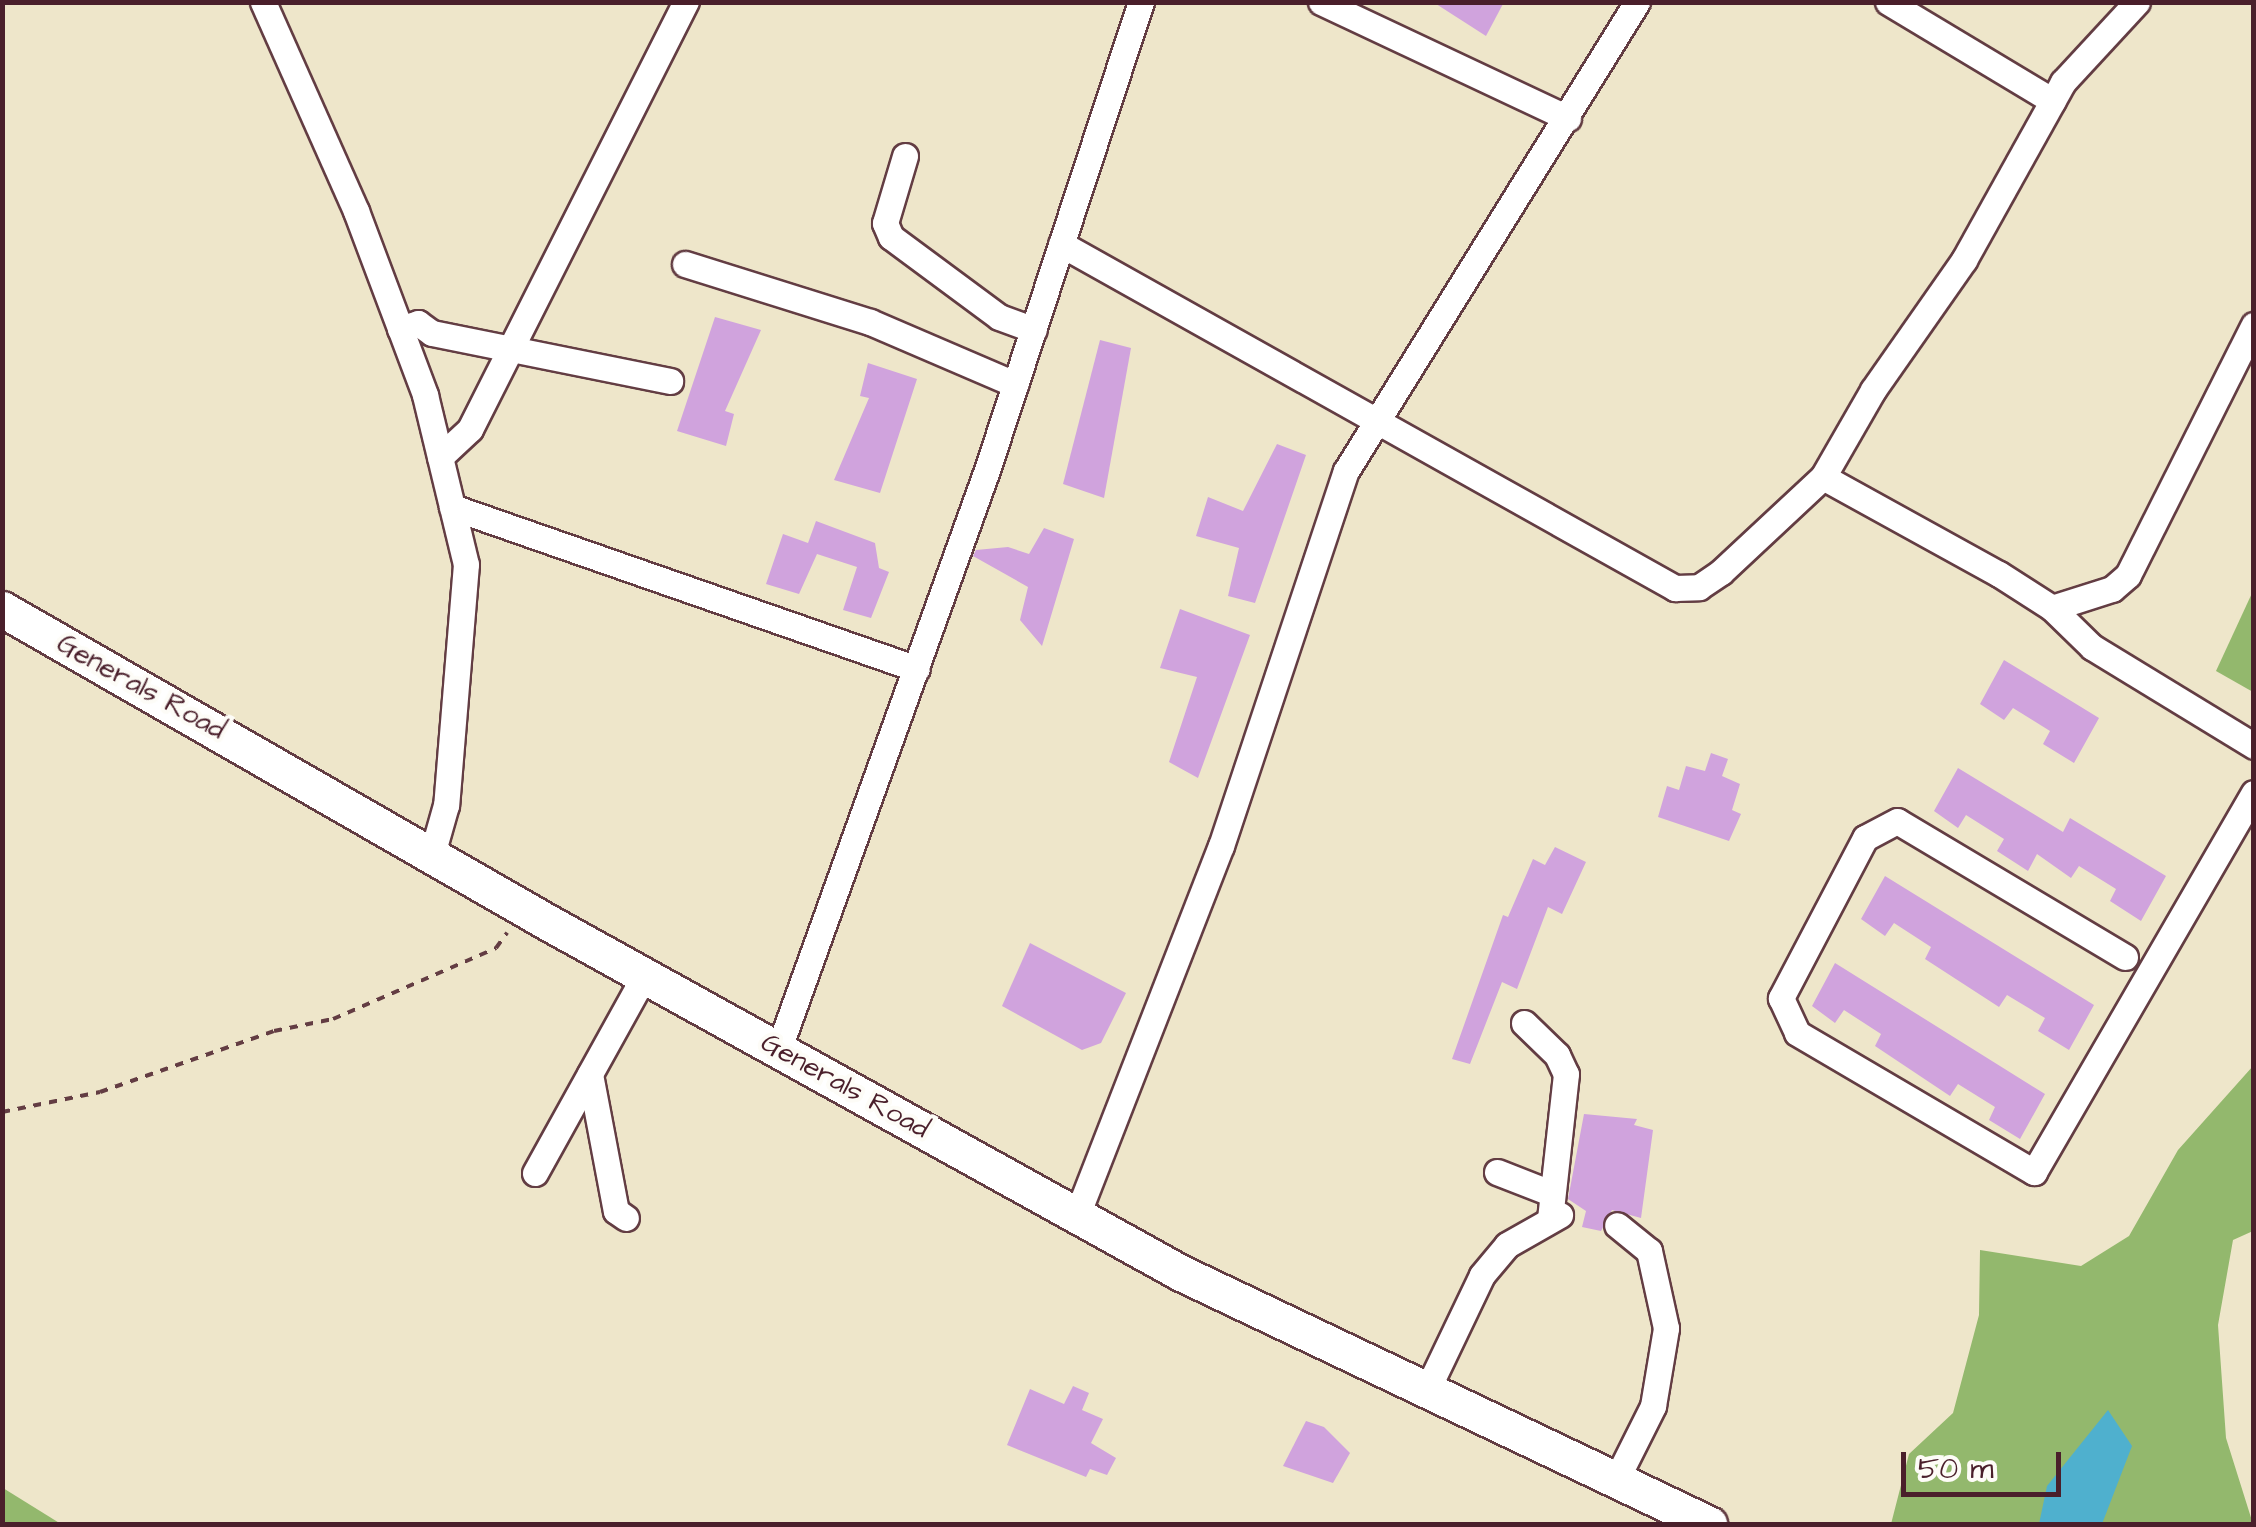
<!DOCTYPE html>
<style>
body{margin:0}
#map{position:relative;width:2256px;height:1527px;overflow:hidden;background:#eee6ca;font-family:"Architects Daughter",sans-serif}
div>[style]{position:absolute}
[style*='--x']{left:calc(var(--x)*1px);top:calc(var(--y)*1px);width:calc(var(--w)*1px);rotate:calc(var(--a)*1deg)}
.forest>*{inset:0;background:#93b86d}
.water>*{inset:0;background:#4fb0ce}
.building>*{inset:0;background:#d0a3dd}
.path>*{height:4px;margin-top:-2px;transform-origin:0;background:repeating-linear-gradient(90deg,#633d43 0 8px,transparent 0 16px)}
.roads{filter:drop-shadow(2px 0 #633d43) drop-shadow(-2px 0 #633d43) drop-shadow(0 2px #633d43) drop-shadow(0 -2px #633d43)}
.street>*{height:25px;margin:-12.5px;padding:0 12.5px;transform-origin:12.5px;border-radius:12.5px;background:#fff}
.secondary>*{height:35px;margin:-17.5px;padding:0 17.5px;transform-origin:17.5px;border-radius:17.5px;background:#fff}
span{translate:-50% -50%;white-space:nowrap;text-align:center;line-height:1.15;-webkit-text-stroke:8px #fdfcf7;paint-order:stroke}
.street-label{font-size:28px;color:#4a1f2b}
.frame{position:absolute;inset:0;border:5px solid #4a1f2b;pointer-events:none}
.scale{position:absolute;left:1901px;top:1452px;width:160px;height:45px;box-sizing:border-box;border:5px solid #4a1f2b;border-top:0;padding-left:12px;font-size:30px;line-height:35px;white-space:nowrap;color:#4a1f2b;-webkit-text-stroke:8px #fdfcf7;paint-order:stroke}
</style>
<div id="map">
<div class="forest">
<div style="clip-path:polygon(2253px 591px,2254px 692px,2253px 692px,2216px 671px)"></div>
<div style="clip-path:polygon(2253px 1066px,2253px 1231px,2233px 1240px,2218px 1325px,2226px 1438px,2253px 1524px,1891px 1524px,1909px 1454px,1953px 1413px,1979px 1315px,1980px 1250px,2081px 1266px,2129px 1236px,2178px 1150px)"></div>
<div style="clip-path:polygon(2px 1488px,3px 1488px,61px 1524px,3px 1524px)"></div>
</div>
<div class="water">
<div style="clip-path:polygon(2108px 1410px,2132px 1446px,2102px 1524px,2039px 1524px,2047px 1486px)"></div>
</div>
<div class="building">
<div style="clip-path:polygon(1433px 2px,1504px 2px,1486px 36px)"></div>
<div style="clip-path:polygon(715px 317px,761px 330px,725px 411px,734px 414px,726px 446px,677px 431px)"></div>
<div style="clip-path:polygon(1100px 340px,1131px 348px,1104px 498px,1063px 484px)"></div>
<div style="clip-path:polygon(868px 363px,917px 379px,880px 493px,834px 480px,869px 398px,860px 396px)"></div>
<div style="clip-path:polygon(1277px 444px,1306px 455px,1255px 603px,1228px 596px,1239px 548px,1196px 536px,1208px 497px,1243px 511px)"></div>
<div style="clip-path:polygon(816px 521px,875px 543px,879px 568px,889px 572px,871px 618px,843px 610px,857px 567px,817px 554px,799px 594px,766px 584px,783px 534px,808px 543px)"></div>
<div style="clip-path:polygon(1044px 528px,1074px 539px,1042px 646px,1020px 620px,1028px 587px,973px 556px,976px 550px,1008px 547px,1029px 554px)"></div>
<div style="clip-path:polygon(1180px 609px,1250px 635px,1198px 778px,1169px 762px,1197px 677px,1160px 668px)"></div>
<div style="clip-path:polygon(2004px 660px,2099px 718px,2074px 763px,2043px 744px,2050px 731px,2013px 708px,2004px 720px,1980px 704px)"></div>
<div style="clip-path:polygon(1711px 753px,1728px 759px,1722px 776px,1740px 784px,1732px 810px,1741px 814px,1729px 841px,1658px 817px,1667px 786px,1679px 790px,1686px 766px,1705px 771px)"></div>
<div style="clip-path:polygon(1958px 768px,2063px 832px,2070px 818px,2166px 876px,2141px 921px,2110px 901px,2116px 889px,2079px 866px,2071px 878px,2037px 854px,2028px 871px,1997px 851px,2004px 839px,1966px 815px,1958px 828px,1934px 811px)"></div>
<div style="clip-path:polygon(1555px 847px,1586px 862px,1562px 914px,1548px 907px,1517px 989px,1502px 982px,1470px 1064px,1452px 1059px,1503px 915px,1508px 917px,1533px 859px,1545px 865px)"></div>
<div style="clip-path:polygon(1885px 876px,2094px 1005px,2069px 1050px,2038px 1031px,2045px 1018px,2007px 995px,1999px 1007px,1925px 959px,1931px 947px,1894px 923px,1885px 936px,1861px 919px)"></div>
<div style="clip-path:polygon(1030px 943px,1126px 993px,1101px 1043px,1082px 1050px,1002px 1006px)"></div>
<div style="clip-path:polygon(1835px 963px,2045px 1094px,2020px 1139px,1989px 1120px,1995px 1107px,1958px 1084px,1950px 1096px,1875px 1046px,1881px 1034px,1844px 1010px,1835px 1023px,1812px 1006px)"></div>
<div style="clip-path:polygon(1584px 1114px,1637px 1119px,1634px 1125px,1653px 1130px,1641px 1218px,1612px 1210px,1601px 1231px,1582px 1227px,1586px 1211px,1568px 1199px)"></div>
<div style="clip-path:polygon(1073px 1386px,1089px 1393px,1082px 1410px,1103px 1419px,1091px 1443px,1116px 1458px,1107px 1475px,1090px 1469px,1086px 1477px,1007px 1445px,1030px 1389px,1064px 1404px)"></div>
<div style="clip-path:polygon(1306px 1421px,1324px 1427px,1350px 1453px,1333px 1483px,1283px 1466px)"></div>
</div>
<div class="path">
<div style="--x:2;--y:1112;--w:100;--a:-11.5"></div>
<div style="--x:100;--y:1092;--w:184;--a:-19.3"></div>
<div style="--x:274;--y:1031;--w:60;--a:-11.5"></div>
<div style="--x:333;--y:1019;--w:178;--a:-23.5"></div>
<div style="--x:496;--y:948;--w:19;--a:-54"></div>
</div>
<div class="roads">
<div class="street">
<div style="--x:263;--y:2;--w:229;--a:66"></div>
<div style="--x:356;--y:211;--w:197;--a:69.4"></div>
<div style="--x:425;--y:395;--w:174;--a:76.4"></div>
<div style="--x:466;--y:564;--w:242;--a:94.7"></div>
<div style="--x:446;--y:805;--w:48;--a:105.8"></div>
<div style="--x:1321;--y:2;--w:273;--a:25.2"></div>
<div style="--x:1888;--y:2;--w:192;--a:31"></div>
<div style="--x:905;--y:156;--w:70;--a:106.6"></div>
<div style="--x:885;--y:223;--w:15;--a:67"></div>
<div style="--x:891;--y:237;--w:134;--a:36.5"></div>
<div style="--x:999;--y:317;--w:37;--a:20"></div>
<div style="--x:1061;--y:244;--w:704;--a:29.26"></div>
<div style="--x:1675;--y:588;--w:24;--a:-2"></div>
<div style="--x:1699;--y:587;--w:27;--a:-34"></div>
<div style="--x:1721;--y:572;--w:139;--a:-43"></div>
<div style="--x:1823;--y:477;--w:201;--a:28.9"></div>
<div style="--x:1999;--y:574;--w:63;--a:32.7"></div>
<div style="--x:2052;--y:608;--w:56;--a:44.3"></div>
<div style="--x:2092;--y:647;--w:190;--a:31.4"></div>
<div style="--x:685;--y:264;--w:194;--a:17.4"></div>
<div style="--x:870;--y:322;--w:158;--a:23.2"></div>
<div style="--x:400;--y:329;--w:19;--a:-18"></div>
<div style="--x:418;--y:323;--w:17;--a:36"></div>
<div style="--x:432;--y:333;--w:243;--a:11.4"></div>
<div style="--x:440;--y:457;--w:41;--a:-43"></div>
<div style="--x:470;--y:429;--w:479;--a:-63.2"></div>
<div style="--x:1823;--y:477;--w:100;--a:-60.1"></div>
<div style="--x:1873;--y:390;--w:159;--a:-55"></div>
<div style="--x:1964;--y:260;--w:204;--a:-60.9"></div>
<div style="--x:2063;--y:82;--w:109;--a:-47.2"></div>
<div style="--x:452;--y:507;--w:492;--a:19.2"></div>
<div style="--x:2052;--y:608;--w:63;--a:-17.6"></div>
<div style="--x:2112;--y:589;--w:21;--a:-41"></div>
<div style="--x:2128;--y:575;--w:280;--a:-63.3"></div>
<div style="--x:2125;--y:957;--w:265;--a:-149.2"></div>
<div style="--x:1897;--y:821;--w:36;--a:152"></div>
<div style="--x:1865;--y:838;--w:181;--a:117.7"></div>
<div style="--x:1781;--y:998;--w:38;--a:65"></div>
<div style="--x:1797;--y:1033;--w:275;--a:30.4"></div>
<div style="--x:2034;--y:1172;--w:438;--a:-59.9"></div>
<div style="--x:1524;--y:1023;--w:46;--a:44.1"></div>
<div style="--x:1557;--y:1055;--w:21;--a:65"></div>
<div style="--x:1566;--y:1074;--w:146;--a:96.3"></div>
<div style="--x:779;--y:1048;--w:614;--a:-70.21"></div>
<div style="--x:987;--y:470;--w:493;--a:-71.8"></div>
<div style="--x:590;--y:1074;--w:139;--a:79.3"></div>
<div style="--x:616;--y:1211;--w:12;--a:35"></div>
<div style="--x:1497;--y:1172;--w:58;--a:21.3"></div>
<div style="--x:535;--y:1173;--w:225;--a:-61"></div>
<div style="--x:1077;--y:1215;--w:396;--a:-68.7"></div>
<div style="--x:1221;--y:846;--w:395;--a:-71.6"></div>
<div style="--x:1346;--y:471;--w:552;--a:-58.18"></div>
<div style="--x:1427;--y:1390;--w:127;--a:-64.4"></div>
<div style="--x:1482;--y:1275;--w:39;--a:-50"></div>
<div style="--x:1507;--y:1245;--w:61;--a:-29.5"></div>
<div style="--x:1616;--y:1480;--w:83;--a:-63.4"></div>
<div style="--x:1653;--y:1406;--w:79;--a:-80.5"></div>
<div style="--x:1666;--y:1328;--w:79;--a:-102.4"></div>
<div style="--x:1649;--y:1251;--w:41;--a:-140.9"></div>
</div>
<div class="secondary">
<div style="--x:2;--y:609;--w:631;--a:29.86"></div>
<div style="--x:549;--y:923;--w:722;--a:28.98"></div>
<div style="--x:1181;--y:1273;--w:585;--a:25.43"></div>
</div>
</div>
<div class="street-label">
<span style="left:141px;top:687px;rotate:29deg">Generals Road</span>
<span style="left:845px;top:1086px;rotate:29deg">Generals Road</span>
</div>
<div class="frame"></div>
<div class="scale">50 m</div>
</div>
